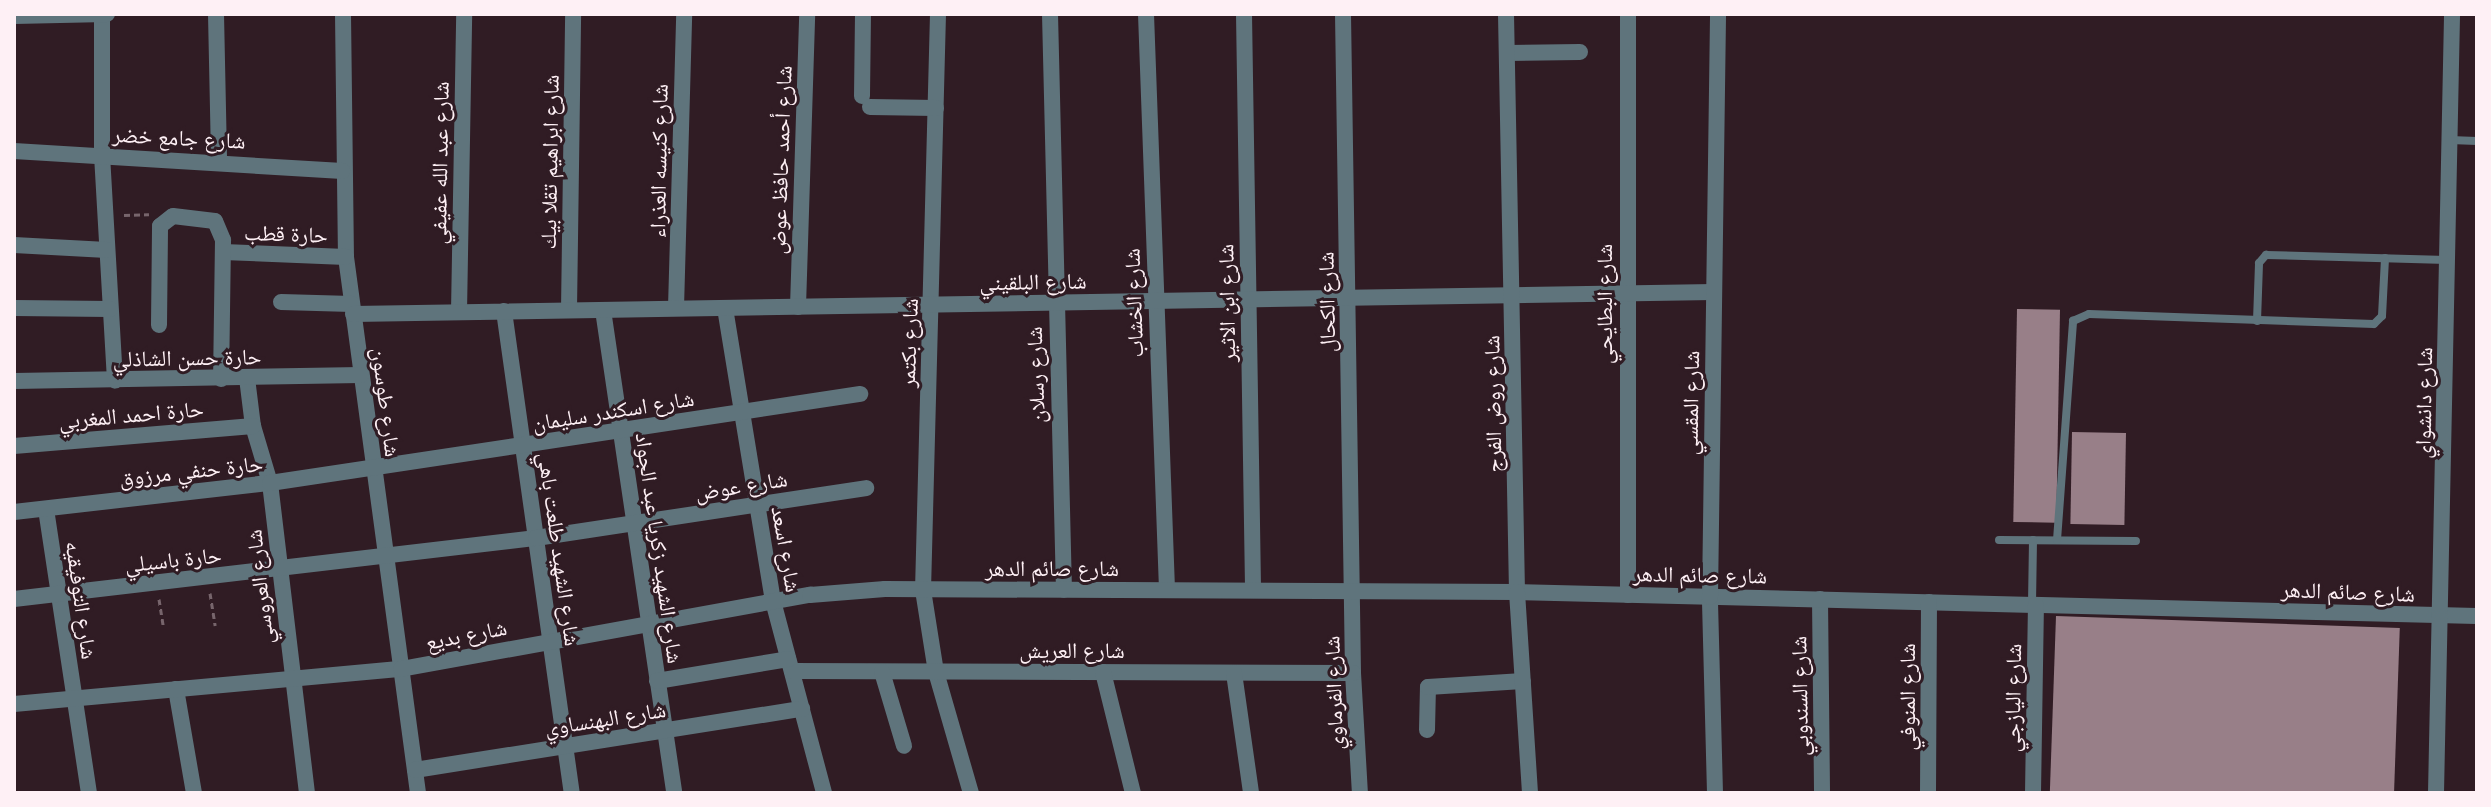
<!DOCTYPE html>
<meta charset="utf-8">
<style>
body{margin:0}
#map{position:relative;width:2491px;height:807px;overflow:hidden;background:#301c24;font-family:"Noto Serif","Noto Naskh Arabic",serif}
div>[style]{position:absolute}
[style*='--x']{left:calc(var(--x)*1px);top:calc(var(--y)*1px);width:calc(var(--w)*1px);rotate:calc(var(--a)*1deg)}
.building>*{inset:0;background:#987f88;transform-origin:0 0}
.path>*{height:3px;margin-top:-1.5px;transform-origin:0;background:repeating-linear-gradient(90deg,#77656c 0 6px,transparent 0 10px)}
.service>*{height:8px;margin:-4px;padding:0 4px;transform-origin:4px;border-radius:4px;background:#5f747c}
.minor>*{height:16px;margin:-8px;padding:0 8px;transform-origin:8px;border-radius:8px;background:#5f747c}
.tertiary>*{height:16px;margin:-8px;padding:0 8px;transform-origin:8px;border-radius:8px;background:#5f747c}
span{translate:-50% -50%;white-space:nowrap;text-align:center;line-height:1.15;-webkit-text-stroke:6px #301c24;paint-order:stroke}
.street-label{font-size:22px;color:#fef0f5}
.frame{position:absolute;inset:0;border:16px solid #fef0f5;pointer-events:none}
</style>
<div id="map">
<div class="building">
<div style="left:2017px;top:309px;width:43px;height:213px;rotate:1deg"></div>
<div style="left:2072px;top:432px;width:54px;height:92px;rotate:1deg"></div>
<div style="left:2056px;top:616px;width:344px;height:177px;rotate:2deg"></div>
</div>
<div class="path">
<div style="--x:124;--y:215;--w:25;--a:-2"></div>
<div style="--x:210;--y:593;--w:33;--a:81"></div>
<div style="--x:159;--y:599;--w:26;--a:81"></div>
</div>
<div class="service">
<div style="--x:2450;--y:140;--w:27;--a:2"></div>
<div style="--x:2257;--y:321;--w:58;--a:-88"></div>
<div style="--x:2259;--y:263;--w:11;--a:-49"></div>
<div style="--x:2266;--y:255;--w:181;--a:1.6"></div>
<div style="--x:1999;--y:540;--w:137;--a:0.4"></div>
<div style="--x:2057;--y:540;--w:220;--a:-85.8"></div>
<div style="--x:2073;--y:321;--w:17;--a:-24"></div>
<div style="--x:2089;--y:314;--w:285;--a:2"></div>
<div style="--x:2374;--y:324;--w:11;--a:-45"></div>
<div style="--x:2382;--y:316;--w:58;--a:-87"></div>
<div style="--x:2032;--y:604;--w:64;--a:-89.1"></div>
</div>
<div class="minor">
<div style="--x:102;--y:14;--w:141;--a:90"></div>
<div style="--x:102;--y:155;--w:226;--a:86.7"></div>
<div style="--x:216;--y:14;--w:147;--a:88.8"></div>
<div style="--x:343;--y:14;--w:243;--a:89.3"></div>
<div style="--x:346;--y:257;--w:541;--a:82.35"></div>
<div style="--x:938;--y:14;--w:576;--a:91.49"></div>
<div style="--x:923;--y:590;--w:83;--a:81"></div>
<div style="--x:936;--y:672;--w:126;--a:73.9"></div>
<div style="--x:1050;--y:14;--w:576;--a:88.61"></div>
<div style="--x:1146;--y:14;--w:576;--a:87.91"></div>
<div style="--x:1244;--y:14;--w:576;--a:89.1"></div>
<div style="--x:1343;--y:14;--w:659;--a:89.13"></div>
<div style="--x:1353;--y:673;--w:120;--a:86.7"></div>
<div style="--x:1628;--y:14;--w:581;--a:90"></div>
<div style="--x:14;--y:16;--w:93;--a:-1.2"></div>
<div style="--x:1507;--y:53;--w:73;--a:-0.8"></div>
<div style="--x:862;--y:96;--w:82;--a:-89.3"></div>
<div style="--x:870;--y:107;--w:66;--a:0.9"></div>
<div style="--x:14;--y:151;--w:329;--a:3.5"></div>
<div style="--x:14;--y:245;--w:93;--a:3.1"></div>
<div style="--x:223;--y:252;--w:123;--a:2.3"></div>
<div style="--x:281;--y:302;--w:71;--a:1.6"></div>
<div style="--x:798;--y:307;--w:293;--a:-88.2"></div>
<div style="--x:14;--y:308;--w:96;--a:0.6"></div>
<div style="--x:676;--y:308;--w:294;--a:-88.4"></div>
<div style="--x:725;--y:308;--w:297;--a:80.7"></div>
<div style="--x:773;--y:601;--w:199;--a:75.1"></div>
<div style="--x:569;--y:310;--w:296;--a:-89.2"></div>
<div style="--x:603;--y:310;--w:488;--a:81.6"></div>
<div style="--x:504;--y:311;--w:487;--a:82"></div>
<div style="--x:459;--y:312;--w:298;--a:-89"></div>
<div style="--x:353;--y:314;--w:1361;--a:-0.93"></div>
<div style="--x:159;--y:325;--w:99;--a:-89.4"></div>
<div style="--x:160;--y:226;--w:16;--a:-38"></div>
<div style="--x:173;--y:216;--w:42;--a:6.8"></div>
<div style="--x:215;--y:221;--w:21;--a:67"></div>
<div style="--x:223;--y:240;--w:139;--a:90.8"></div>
<div style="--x:247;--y:378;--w:48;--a:82.9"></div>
<div style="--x:253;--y:426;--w:59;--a:73.4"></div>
<div style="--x:270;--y:483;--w:312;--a:83.2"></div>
<div style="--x:14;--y:381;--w:347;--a:-1"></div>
<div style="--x:14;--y:446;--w:240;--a:-4.8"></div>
<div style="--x:46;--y:509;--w:287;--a:81.4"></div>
<div style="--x:14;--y:512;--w:258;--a:-6.5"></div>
<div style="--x:270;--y:483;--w:597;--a:-8.58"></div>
<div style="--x:14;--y:599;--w:526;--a:-6.67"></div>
<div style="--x:536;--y:538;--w:334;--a:-8.6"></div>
<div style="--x:1820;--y:599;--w:194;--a:89.4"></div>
<div style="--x:792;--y:671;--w:561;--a:0.2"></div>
<div style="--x:882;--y:672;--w:77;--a:73.4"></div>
<div style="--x:1103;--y:672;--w:125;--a:76.1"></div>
<div style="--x:1234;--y:673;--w:121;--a:81.9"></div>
<div style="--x:657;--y:681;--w:133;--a:-9.5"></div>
<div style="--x:176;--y:689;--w:106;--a:80.2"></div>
<div style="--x:14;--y:704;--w:389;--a:-5.2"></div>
<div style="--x:401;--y:669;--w:416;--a:-10.3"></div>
<div style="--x:810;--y:595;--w:75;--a:-4.6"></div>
<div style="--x:885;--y:589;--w:632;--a:0.27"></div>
<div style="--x:1517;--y:592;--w:960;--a:1.43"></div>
<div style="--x:1427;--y:730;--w:43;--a:-88.7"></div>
<div style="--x:1428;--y:687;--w:95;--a:-3.6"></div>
<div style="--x:415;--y:770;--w:392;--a:-9"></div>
<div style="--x:1715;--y:793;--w:196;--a:-91.5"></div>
<div style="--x:1710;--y:597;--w:583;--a:-89.21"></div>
<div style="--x:1928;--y:793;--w:191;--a:-89.7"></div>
<div style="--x:2033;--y:793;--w:188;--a:-89.1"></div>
</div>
<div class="tertiary">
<div style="--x:1506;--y:14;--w:578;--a:88.91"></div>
<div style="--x:1517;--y:592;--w:201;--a:86.3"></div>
<div style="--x:2436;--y:793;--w:779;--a:-88.82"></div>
</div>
<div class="street-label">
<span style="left:179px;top:137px;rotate:3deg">شارع جامع خضر</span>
<span style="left:780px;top:160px;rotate:-88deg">شارع أحمد حافظ عوض</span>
<span style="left:658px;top:161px;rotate:-89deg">شارع كنيسه العذراء</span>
<span style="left:549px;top:162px;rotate:-89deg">شارع ابراهيم تقلا بيك</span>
<span style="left:439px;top:163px;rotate:-89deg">شارع عبد الله عفيفي</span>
<span style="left:286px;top:233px;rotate:2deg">حارة قطب</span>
<span style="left:1033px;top:281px;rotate:-1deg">شارع البلقيني</span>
<span style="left:1326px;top:302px;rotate:-91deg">شارع الكحال</span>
<span style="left:1133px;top:303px;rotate:-92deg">شارع الخشاب</span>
<span style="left:1226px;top:303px;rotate:-91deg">شارع ابن الاثير</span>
<span style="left:1604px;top:304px;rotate:-90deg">شارع البطايحي</span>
<span style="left:908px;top:343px;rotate:-88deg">شارع بكتمر</span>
<span style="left:187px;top:357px;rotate:-1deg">حارة حسن الشاذلي</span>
<span style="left:1035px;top:375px;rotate:-92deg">شارع رسلان</span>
<span style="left:387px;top:402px;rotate:83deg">شارع طوسون</span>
<span style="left:1690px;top:403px;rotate:-89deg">شارع المقسي</span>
<span style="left:2423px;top:403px;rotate:-89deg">شارع دانشواي</span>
<span style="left:1492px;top:404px;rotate:-91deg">شارع روض الفرج</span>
<span style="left:613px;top:410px;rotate:-9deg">شارع اسكندر سليمان</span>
<span style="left:131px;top:414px;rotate:-5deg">حارة احمد المغربي</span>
<span style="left:191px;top:470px;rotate:-6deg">حارة حنفي مرزوق</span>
<span style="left:741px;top:485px;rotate:-9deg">شارع عوض</span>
<span style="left:660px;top:548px;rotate:82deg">شارع الشهيد زكريا عبد الجواد</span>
<span style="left:560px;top:549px;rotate:82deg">شارع الشهيد طلعت باهي</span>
<span style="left:787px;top:549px;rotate:80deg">شارع اسعد</span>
<span style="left:173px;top:559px;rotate:-6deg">حارة باسيلي</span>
<span style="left:1052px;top:568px">شارع صائم الدهر</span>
<span style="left:1700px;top:574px;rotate:1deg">شارع صائم الدهر</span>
<span style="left:259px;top:587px;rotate:-96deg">شارع العروسي</span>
<span style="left:2348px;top:591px;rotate:2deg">شارع صائم الدهر</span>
<span style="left:82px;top:600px;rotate:82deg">شارع التوفيقيه</span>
<span style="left:466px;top:634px;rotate:-11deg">شارع بديع</span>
<span style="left:1072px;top:650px">شارع العريش</span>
<span style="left:1333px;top:693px;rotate:-92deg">شارع الفرماوي</span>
<span style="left:1799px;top:696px;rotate:-91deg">شارع السندوبي</span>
<span style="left:1907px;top:697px;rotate:-90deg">شارع المنوفي</span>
<span style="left:2012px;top:698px;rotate:-89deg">شارع اليازجي</span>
<span style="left:605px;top:718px;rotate:-9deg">شارع البهنساوي</span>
</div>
<div class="frame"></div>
</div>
